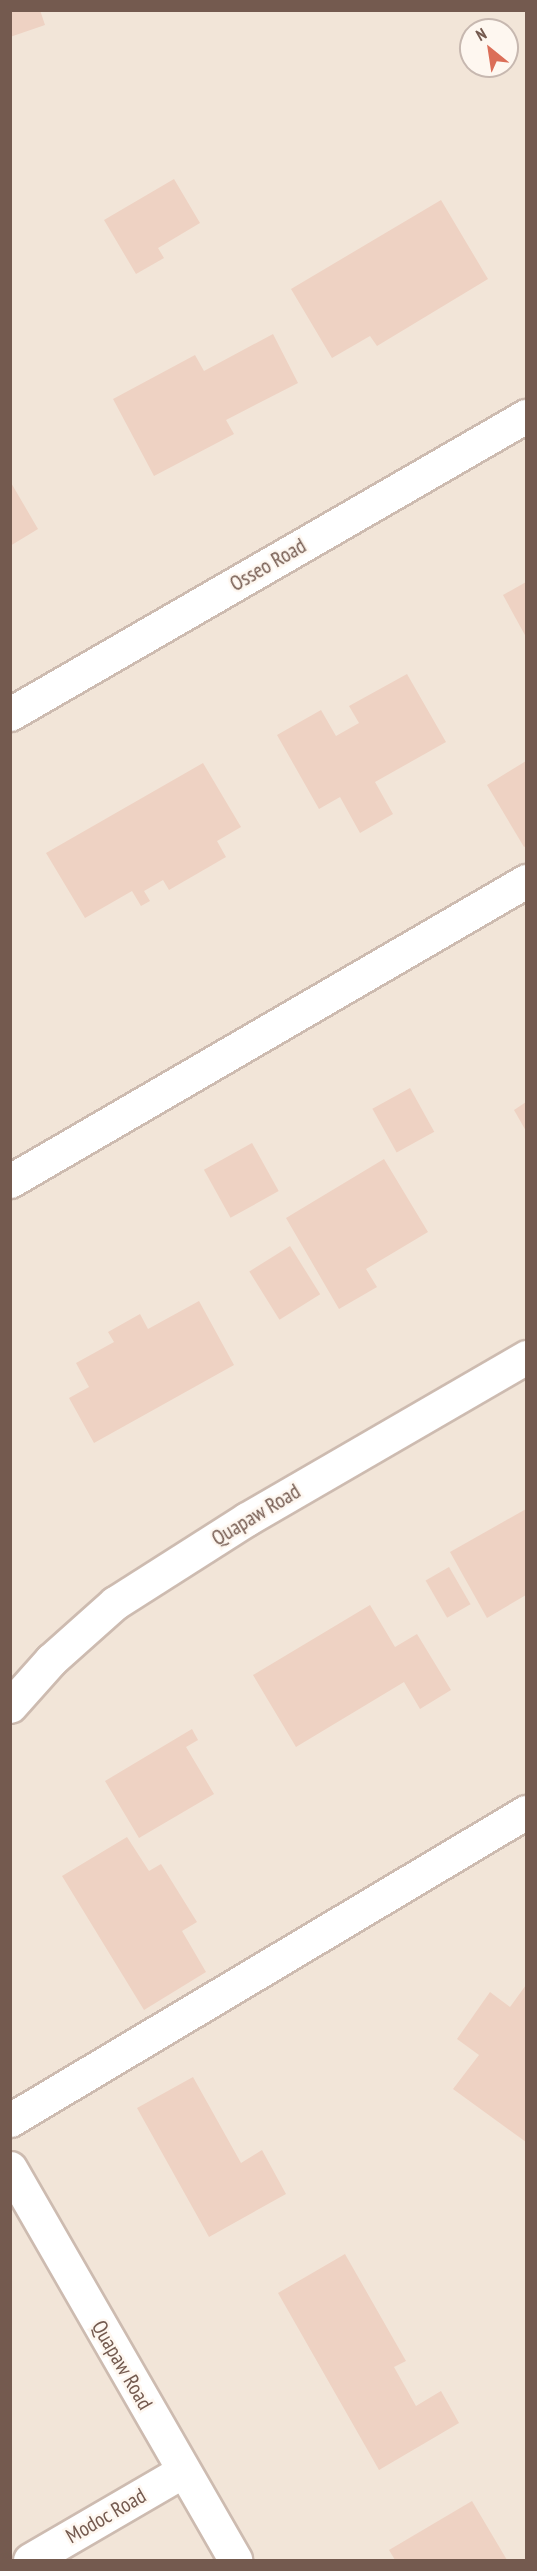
<!DOCTYPE html>
<style>
body{margin:0}
#map{position:relative;width:537px;height:2571px;overflow:hidden;background:#fbf3ea;font-family:"PT Sans Narrow",sans-serif}
div>[style]{position:absolute}
[style*='--x']{left:calc(var(--x)*1px);top:calc(var(--y)*1px);width:calc(var(--w)*1px);rotate:calc(var(--a)*1deg)}
.residential>*{inset:0;background:#f2e5d8}
.building>*{inset:0;background:#eed2c3;transform-origin:0 0}
.roads{filter:drop-shadow(2px 0 #cdbbb0) drop-shadow(-2px 0 #cdbbb0) drop-shadow(0 2px #cdbbb0) drop-shadow(0 -2px #cdbbb0)}
.minor>*{height:33px;margin:-16.5px;padding:0 16.5px;transform-origin:16.5px;border-radius:16.5px;background:#fff}
span{translate:-50% -50%;white-space:nowrap;text-align:center;line-height:1.15;-webkit-text-stroke:5px #fef7f0;paint-order:stroke}
.street-label{font-size:21px;color:#745a4f}
.frame{position:absolute;inset:0;border:12px solid #745a4f;pointer-events:none}
.north{position:absolute;left:459px;top:18px;width:60px;height:60px;box-sizing:border-box;background:#fef7f0;border:2px solid #c7b8b0;border-radius:50%;rotate:330deg;font-size:16px;font-weight:700;line-height:24px;text-align:center;color:#745a4f}
.north::after{content:'';display:block;margin:auto;width:21px;height:27px;background:#db6e58;clip-path:polygon(50% 0,100% 100%,50% 72%,0 100%)}
</style>
<div id="map">
<div class="residential">
<div style="clip-path:polygon(evenodd,11px 11px,526px 11px,526px 2560px,11px 2560px,11px 11px,471px 30px,507px 30px,507px 66px,471px 66px,471px 30px)"></div>
</div>
<div class="building">
<div style="clip-path:polygon(10px 10px,40px 10px,45px 25px,10px 37px)"></div>
<div style="clip-path:polygon(174px 179px,200px 223px,158px 248px,164px 258px,136px 274px,104px 220px)"></div>
<div style="clip-path:polygon(441px 200px,488px 279px,377px 346px,370px 336px,332px 358px,291px 289px)"></div>
<div style="clip-path:polygon(273px 334px,298px 383px,226px 420px,234px 434px,154px 476px,113px 399px,195px 355px,204px 371px)"></div>
<div style="clip-path:polygon(10px 481px,38px 529px,10px 546px)"></div>
<div style="clip-path:polygon(526px 582px,526px 637px,503px 595px)"></div>
<div style="clip-path:polygon(407px 674px,446px 742px,375px 782px,393px 814px,360px 833px,340px 797px,319px 809px,277px 735px,321px 710px,336px 736px,359px 723px,349px 706px)"></div>
<div style="clip-path:polygon(526px 761px,526px 846px,524px 847px,487px 785px)"></div>
<div style="clip-path:polygon(203px 763px,241px 827px,217px 841px,226px 857px,169px 890px,163px 880px,144px 891px,150px 901px,141px 906px,132px 891px,85px 918px,46px 853px)"></div>
<div style="left:410px;top:1088px;width:50px;height:43px;rotate:61deg"></div>
<div style="clip-path:polygon(526px 1102px,526px 1131px,514px 1110px)"></div>
<div style="left:252px;top:1143px;width:55px;height:55px;rotate:61deg"></div>
<div style="clip-path:polygon(384px 1159px,428px 1232px,366px 1269px,377px 1287px,339px 1309px,286px 1218px)"></div>
<div style="left:290px;top:1246px;width:57px;height:48px;rotate:58deg"></div>
<div style="clip-path:polygon(199px 1301px,234px 1365px,94px 1443px,69px 1398px,89px 1387px,76px 1363px,114px 1342px,108px 1332px,140px 1314px,148px 1329px)"></div>
<div style="clip-path:polygon(526px 1509px,526px 1595px,487px 1618px,450px 1552px)"></div>
<div style="left:449px;top:1567px;width:43px;height:27px;rotate:60deg"></div>
<div style="clip-path:polygon(370px 1605px,395px 1647px,417px 1634px,451px 1690px,420px 1709px,404px 1682px,296px 1747px,253px 1675px)"></div>
<div style="clip-path:polygon(192px 1729px,198px 1740px,186px 1747px,214px 1794px,139px 1838px,105px 1781px)"></div>
<div style="clip-path:polygon(127px 1837px,149px 1871px,161px 1864px,197px 1922px,182px 1931px,206px 1972px,144px 2010px,62px 1876px)"></div>
<div style="clip-path:polygon(526px 1985px,526px 2142px,453px 2089px,479px 2055px,457px 2039px,490px 1992px,510px 2007px)"></div>
<div style="clip-path:polygon(193px 2077px,241px 2163px,262px 2150px,286px 2194px,209px 2237px,137px 2108px)"></div>
<div style="clip-path:polygon(345px 2254px,406px 2361px,394px 2367px,416px 2406px,441px 2391px,459px 2423px,379px 2470px,278px 2293px)"></div>
<div style="clip-path:polygon(472px 2501px,507px 2560px,395px 2560px,389px 2550px)"></div>
</div>
<div class="roads">
<div class="minor">
<div style="--x:10;--y:714;--w:596;--a:-30.01"></div>
<div style="--x:10;--y:1181;--w:597;--a:-30.17"></div>
<div style="--x:10;--y:1706;--w:62;--a:-48.3"></div>
<div style="--x:51;--y:1660;--w:86;--a:-41.7"></div>
<div style="--x:115;--y:1603;--w:156;--a:-32.5"></div>
<div style="--x:247;--y:1519;--w:323;--a:-30.1"></div>
<div style="--x:10;--y:2120;--w:601;--a:-30.83"></div>
<div style="--x:10;--y:2168;--w:452;--a:60.1"></div>
<div style="--x:30;--y:2560;--w:177;--a:-30.2"></div>
</div>
</div>
<div class="street-label">
<span style="left:268px;top:565px;rotate:-30deg">Osseo Road</span>
<span style="left:256px;top:1515px;rotate:-31deg">Quapaw Road</span>
<span style="left:122px;top:2365px;rotate:60deg">Quapaw Road</span>
<span style="left:106px;top:2516px;rotate:-30deg">Modoc Road</span>
</div>
<div class="frame"></div>
<div class="north">N</div>
</div>
